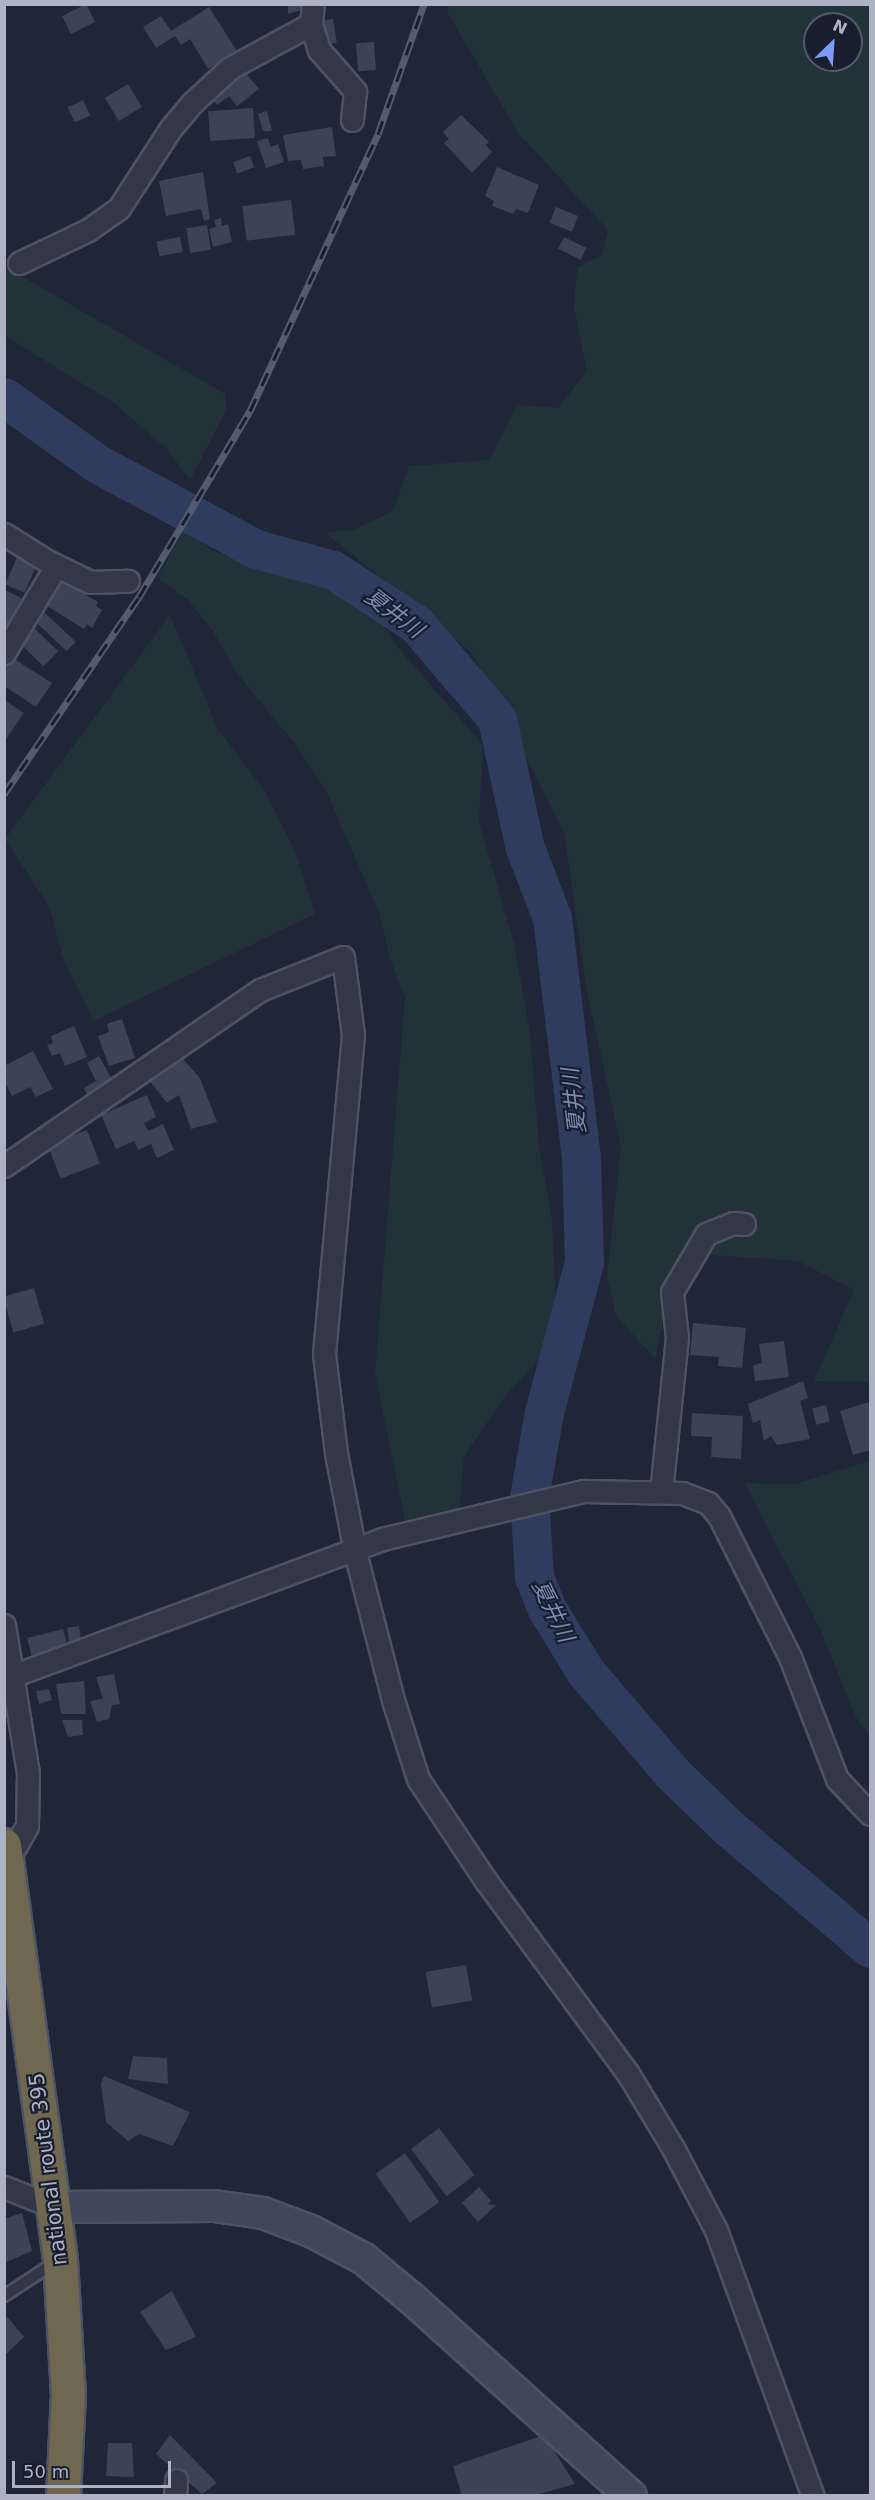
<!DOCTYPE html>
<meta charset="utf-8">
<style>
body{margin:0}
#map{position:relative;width:875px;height:2500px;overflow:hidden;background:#1f2638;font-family:"DejaVu Sans","Noto Sans JP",sans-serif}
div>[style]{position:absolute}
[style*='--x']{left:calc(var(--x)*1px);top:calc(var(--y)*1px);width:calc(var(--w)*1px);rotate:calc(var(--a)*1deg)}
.green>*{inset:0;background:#213239}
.river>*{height:39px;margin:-19.5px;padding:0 19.5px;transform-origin:19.5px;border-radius:19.5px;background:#303c5e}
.building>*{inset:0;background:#3b4358;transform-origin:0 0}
.roads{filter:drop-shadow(2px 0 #4d5363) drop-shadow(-2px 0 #4d5363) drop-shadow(0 2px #4d5363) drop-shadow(0 -2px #4d5363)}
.lane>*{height:10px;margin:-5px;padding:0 5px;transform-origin:5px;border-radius:5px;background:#333848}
.street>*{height:21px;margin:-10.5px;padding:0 10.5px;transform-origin:10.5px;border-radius:10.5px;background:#333848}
.secondary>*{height:30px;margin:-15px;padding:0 15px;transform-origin:15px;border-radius:15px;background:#40465b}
.highway>*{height:33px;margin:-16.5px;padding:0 16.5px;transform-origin:16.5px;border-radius:16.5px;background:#6f674f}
.rail>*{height:7px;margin-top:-3.5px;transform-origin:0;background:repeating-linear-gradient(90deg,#181e2d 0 14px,#545b70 0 28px);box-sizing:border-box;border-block:2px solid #545b70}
span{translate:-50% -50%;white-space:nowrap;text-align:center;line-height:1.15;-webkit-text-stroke:4.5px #181e2d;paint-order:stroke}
.street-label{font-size:21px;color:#adb2c5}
.water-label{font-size:22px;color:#7b8bb3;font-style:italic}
.frame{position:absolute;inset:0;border:6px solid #adb2c5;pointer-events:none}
.north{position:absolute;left:803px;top:12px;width:60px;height:60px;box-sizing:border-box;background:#181e2d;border:2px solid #54596a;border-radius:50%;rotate:25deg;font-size:16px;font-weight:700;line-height:24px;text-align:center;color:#adb2c5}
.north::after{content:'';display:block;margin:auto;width:21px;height:27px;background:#7b9afc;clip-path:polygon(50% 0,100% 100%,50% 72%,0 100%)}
.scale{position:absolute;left:12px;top:2461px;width:159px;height:27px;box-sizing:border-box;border:3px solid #adb2c5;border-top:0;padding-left:8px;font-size:18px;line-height:21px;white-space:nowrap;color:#adb2c5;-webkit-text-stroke:4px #181e2d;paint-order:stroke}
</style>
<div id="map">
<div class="green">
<div style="clip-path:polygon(evenodd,449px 5px,870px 5px,870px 1386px,869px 1382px,814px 1381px,854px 1290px,798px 1261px,711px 1255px,676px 1265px,655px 1358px,616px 1316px,607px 1276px,621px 1147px,586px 987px,564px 831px,472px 653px,326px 533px,355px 529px,393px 511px,409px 466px,489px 460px,518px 405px,558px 408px,587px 371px,574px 307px,577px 268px,602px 255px,608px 230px,519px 134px,447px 12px,449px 5px,815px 24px,851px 24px,851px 60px,815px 60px,815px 24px)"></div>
<div style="clip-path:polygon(4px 266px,225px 394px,226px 411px,190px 480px,167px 449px,114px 403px,5px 336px)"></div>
<div style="clip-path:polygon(188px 523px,207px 547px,233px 559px,317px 575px,372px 606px,394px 643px,483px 745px,479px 822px,514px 943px,530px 1033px,539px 1147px,552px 1219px,557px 1330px,545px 1353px,506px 1395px,464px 1456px,457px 1536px,410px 1544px,375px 1374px,405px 997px,390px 959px,379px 912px,326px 791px,296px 745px,236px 672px,213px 631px,187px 599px,157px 578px)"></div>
<div style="clip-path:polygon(170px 615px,217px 727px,265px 792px,294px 849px,315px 914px,94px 1021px,63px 958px,49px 906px,5px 839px)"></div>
<div style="clip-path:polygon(870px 1461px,870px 1736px,856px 1717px,820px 1629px,745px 1483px,795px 1484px)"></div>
</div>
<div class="river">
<div style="--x:4;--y:397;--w:115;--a:35.5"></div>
<div style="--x:98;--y:464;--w:179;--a:28.3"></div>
<div style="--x:256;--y:549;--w:80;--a:15.3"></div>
<div style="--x:333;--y:570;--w:99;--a:33"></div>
<div style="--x:416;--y:624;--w:125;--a:49.5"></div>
<div style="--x:497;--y:719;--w:132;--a:77.8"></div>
<div style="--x:525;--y:848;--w:75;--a:68.9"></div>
<div style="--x:552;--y:918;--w:240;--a:83.1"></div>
<div style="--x:581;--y:1156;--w:106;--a:88.4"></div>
<div style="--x:584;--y:1262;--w:155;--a:104.9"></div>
<div style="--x:544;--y:1412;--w:86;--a:100"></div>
<div style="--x:529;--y:1497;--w:80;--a:86.4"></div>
<div style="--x:534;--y:1577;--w:35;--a:68"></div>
<div style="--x:547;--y:1609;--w:73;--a:58.5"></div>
<div style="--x:585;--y:1671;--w:135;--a:49.5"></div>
<div style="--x:673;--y:1774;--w:78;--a:44"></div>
<div style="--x:729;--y:1828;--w:185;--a:40.4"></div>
</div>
<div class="building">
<div style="left:86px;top:4px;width:20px;height:27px;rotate:63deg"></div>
<div style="clip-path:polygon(288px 4px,307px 4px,308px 8px,288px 14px)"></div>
<div style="clip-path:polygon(209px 7px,237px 51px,208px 69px,190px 39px,181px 45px,175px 36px,156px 48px,143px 27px,161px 16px,171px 31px)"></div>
<div style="left:333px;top:19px;width:24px;height:9px;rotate:81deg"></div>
<div style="left:374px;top:42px;width:28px;height:18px;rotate:86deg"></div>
<div style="clip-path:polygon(244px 71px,259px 89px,237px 106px,229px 96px,217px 105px,211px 97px)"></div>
<div style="left:128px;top:84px;width:27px;height:27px;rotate:59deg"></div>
<div style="left:83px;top:100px;width:17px;height:17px;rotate:65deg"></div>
<div style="left:253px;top:108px;width:30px;height:45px;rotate:86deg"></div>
<div style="clip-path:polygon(267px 111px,272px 131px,263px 131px,258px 114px)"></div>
<div style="clip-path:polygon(461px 115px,489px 142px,486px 145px,492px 152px,472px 173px,444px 143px,449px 139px,443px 132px)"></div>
<div style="clip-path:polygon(332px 127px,336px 156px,323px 157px,324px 166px,303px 169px,301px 160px,288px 161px,283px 135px)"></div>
<div style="clip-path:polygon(268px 138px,271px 147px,278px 144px,284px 162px,266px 168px,257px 141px)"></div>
<div style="left:250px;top:156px;width:12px;height:18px;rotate:70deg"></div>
<div style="clip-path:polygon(497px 167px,539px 185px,528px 213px,516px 209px,513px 214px,492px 206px,494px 201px,485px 196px)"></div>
<div style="clip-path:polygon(203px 172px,210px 219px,204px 221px,201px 209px,166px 216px,159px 181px)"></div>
<div style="left:291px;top:200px;width:35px;height:49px;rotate:83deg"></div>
<div style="left:556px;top:207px;width:24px;height:17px;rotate:22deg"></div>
<div style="clip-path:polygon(221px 218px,222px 226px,228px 224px,232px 242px,213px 247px,209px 229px,216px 227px,214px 220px)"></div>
<div style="left:207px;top:225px;width:25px;height:21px;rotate:81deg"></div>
<div style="left:180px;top:237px;width:15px;height:24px;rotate:79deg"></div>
<div style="left:564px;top:237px;width:25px;height:13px;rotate:26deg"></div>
<div style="left:17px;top:557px;width:21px;height:30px;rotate:23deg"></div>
<div style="clip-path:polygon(62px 581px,98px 602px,96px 606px,102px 610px,92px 628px,87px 624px,84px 629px,47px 606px)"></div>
<div style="clip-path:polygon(5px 590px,27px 601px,14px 628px,4px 623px)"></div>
<div style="left:45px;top:613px;width:42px;height:13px;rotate:43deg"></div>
<div style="left:33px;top:627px;width:35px;height:21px;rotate:44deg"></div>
<div style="clip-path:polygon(11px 657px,52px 683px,36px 707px,4px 686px,4px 667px)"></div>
<div style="clip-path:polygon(4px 700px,24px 713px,4px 742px)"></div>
<div style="clip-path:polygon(122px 1019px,135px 1058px,109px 1066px,98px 1036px,109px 1032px,107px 1024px)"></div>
<div style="clip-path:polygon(74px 1026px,87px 1057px,65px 1066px,60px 1053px,52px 1056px,47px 1045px,53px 1043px,51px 1036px)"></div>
<div style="clip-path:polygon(33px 1051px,53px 1089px,36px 1097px,30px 1087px,12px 1096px,4px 1081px,4px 1066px)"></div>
<div style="clip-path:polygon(99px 1056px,114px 1083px,88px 1096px,84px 1088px,96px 1081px,87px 1063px)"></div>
<div style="clip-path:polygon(181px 1057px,200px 1078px,217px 1122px,191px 1129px,179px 1095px,167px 1103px,149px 1080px)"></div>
<div style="clip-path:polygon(147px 1095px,156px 1117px,144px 1123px,148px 1131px,163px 1124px,174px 1150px,157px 1158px,151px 1144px,138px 1150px,134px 1141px,116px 1149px,101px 1115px)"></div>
<div style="left:87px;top:1130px;width:36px;height:42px;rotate:69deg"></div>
<div style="left:34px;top:1288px;width:37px;height:32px;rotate:74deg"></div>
<div style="clip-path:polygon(693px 1323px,746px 1328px,742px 1368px,718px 1366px,719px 1357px,690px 1355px)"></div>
<div style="clip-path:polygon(784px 1341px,789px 1377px,755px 1381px,753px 1365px,762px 1363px,759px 1344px)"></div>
<div style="clip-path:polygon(803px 1381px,808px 1398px,800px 1401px,810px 1439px,777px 1445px,771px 1436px,764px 1441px,760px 1420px,753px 1423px,748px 1404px)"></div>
<div style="clip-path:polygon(869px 1402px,870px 1450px,853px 1455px,840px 1411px)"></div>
<div style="left:826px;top:1405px;width:17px;height:14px;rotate:77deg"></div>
<div style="clip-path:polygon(692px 1413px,743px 1416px,741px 1459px,711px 1457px,712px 1437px,691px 1436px)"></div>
<div style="left:79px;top:1626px;width:28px;height:12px;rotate:82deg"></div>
<div style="left:63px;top:1629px;width:25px;height:37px;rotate:76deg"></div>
<div style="clip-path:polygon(114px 1674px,120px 1704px,112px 1705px,109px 1719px,97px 1722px,90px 1701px,103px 1699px,96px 1677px)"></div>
<div style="clip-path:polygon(84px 1681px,86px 1714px,61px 1714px,56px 1684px)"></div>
<div style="clip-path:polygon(49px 1689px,52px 1700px,39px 1704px,36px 1691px)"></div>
<div style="clip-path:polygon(62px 1720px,82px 1720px,83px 1735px,68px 1737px)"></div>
<div style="left:466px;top:1965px;width:36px;height:41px;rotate:80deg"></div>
<div style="clip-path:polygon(133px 2056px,167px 2058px,168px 2084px,128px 2079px)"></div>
<div style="clip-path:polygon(104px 2076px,190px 2112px,173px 2146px,139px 2134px,128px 2141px,106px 2122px,101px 2084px)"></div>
<div style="left:439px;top:2128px;width:59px;height:35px;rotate:53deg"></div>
<div style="left:405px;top:2153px;width:60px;height:36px;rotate:55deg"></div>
<div style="clip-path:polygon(479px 2187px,491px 2201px,488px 2204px,496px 2205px,478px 2222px,462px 2203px)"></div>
<div style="clip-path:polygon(22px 2213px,32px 2251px,4px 2263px,4px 2219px)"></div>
<div style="clip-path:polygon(172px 2291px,196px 2337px,166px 2350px,140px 2312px)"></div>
<div style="clip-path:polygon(4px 2313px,24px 2337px,4px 2356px)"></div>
<div style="clip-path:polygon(170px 2435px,217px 2483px,202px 2494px,156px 2454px)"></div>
<div style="clip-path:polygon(544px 2435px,575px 2484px,532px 2496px,462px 2496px,453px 2466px)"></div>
<div style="clip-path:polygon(108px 2443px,132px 2443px,134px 2477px,106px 2476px)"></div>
</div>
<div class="roads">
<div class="lane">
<div style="--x:4;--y:2296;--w:60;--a:-33.4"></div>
</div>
<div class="street">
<div style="--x:313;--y:4;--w:20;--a:96"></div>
<div style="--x:311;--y:24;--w:27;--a:73"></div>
<div style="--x:319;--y:50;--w:55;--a:48.7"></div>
<div style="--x:355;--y:91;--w:29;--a:96"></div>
<div style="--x:19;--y:263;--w:76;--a:-25.6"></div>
<div style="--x:88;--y:230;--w:38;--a:-35"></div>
<div style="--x:119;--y:208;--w:95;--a:-57"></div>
<div style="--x:171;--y:128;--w:34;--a:-50"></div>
<div style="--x:193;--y:102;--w:50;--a:-42.6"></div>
<div style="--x:230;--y:68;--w:92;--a:-28.5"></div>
<div style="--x:4;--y:534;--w:51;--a:32.1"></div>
<div style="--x:47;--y:561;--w:48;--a:26"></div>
<div style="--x:90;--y:582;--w:38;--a:-2"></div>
<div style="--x:4;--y:653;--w:101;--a:-59.1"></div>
<div style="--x:4;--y:1166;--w:311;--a:-34.5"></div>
<div style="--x:260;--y:990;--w:89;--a:-21.7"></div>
<div style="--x:343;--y:957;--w:79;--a:82.7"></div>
<div style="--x:353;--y:1035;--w:320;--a:95.2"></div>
<div style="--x:324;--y:1354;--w:100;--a:83.1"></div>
<div style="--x:336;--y:1453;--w:101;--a:79.1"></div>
<div style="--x:355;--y:1552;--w:153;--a:75.6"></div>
<div style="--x:393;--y:1700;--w:83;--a:72.4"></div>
<div style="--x:418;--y:1779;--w:123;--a:56.3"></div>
<div style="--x:486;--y:1881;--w:237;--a:53.6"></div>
<div style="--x:627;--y:2072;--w:89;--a:58.8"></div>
<div style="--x:673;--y:2148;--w:93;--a:62.3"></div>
<div style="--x:716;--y:2230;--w:283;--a:70"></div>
<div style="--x:661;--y:1492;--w:155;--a:-84.1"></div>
<div style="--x:677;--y:1338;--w:46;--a:-96.2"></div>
<div style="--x:672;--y:1292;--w:67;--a:-59.6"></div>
<div style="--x:706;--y:1234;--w:29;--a:-22"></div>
<div style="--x:733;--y:1223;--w:11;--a:5"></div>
<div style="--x:4;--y:1625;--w:150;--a:80.8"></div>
<div style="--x:28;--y:1773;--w:53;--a:91.1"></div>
<div style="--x:27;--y:1826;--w:40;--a:119.7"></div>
<div style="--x:4;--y:1674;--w:8;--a:14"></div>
<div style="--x:12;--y:1676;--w:395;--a:-20.3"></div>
<div style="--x:382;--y:1539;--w:208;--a:-13.4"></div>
<div style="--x:584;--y:1491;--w:98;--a:1.2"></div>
<div style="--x:682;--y:1493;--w:28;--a:21"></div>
<div style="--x:708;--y:1503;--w:17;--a:50"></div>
<div style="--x:719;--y:1516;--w:158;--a:63.3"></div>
<div style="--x:790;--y:1657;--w:131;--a:68.9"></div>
<div style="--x:837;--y:1779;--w:48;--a:46.7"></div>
<div style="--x:4;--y:2187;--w:54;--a:21.8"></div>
<div style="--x:175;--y:2496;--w:16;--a:-86"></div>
</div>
<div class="secondary">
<div style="--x:54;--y:2207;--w:160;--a:-0.4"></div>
<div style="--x:214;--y:2206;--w:49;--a:8.1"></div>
<div style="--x:263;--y:2213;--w:51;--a:20.6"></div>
<div style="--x:311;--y:2231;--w:60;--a:27.8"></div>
<div style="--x:364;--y:2259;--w:61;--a:39.7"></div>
<div style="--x:411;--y:2298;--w:296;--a:42"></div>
</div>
<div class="highway">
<div style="--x:4;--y:1845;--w:419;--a:82.3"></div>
<div style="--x:60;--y:2260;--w:134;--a:86.6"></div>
<div style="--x:68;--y:2394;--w:102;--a:92.8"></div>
</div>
</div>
<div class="rail">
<div style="--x:4;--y:794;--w:239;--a:-55.6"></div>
<div style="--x:139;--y:597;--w:217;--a:-59.2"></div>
<div style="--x:250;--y:411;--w:305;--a:-65.2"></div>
<div style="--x:378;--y:134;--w:138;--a:-70.5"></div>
</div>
<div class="street-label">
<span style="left:48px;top:2169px;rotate:-97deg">national route 395</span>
</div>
<div class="water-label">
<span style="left:394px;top:613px;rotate:37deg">夏井川</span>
<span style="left:574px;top:1101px;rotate:-97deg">夏井川</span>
<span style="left:553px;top:1611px;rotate:64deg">夏井川</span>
</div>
<div class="frame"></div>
<div class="north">N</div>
<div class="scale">50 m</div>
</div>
